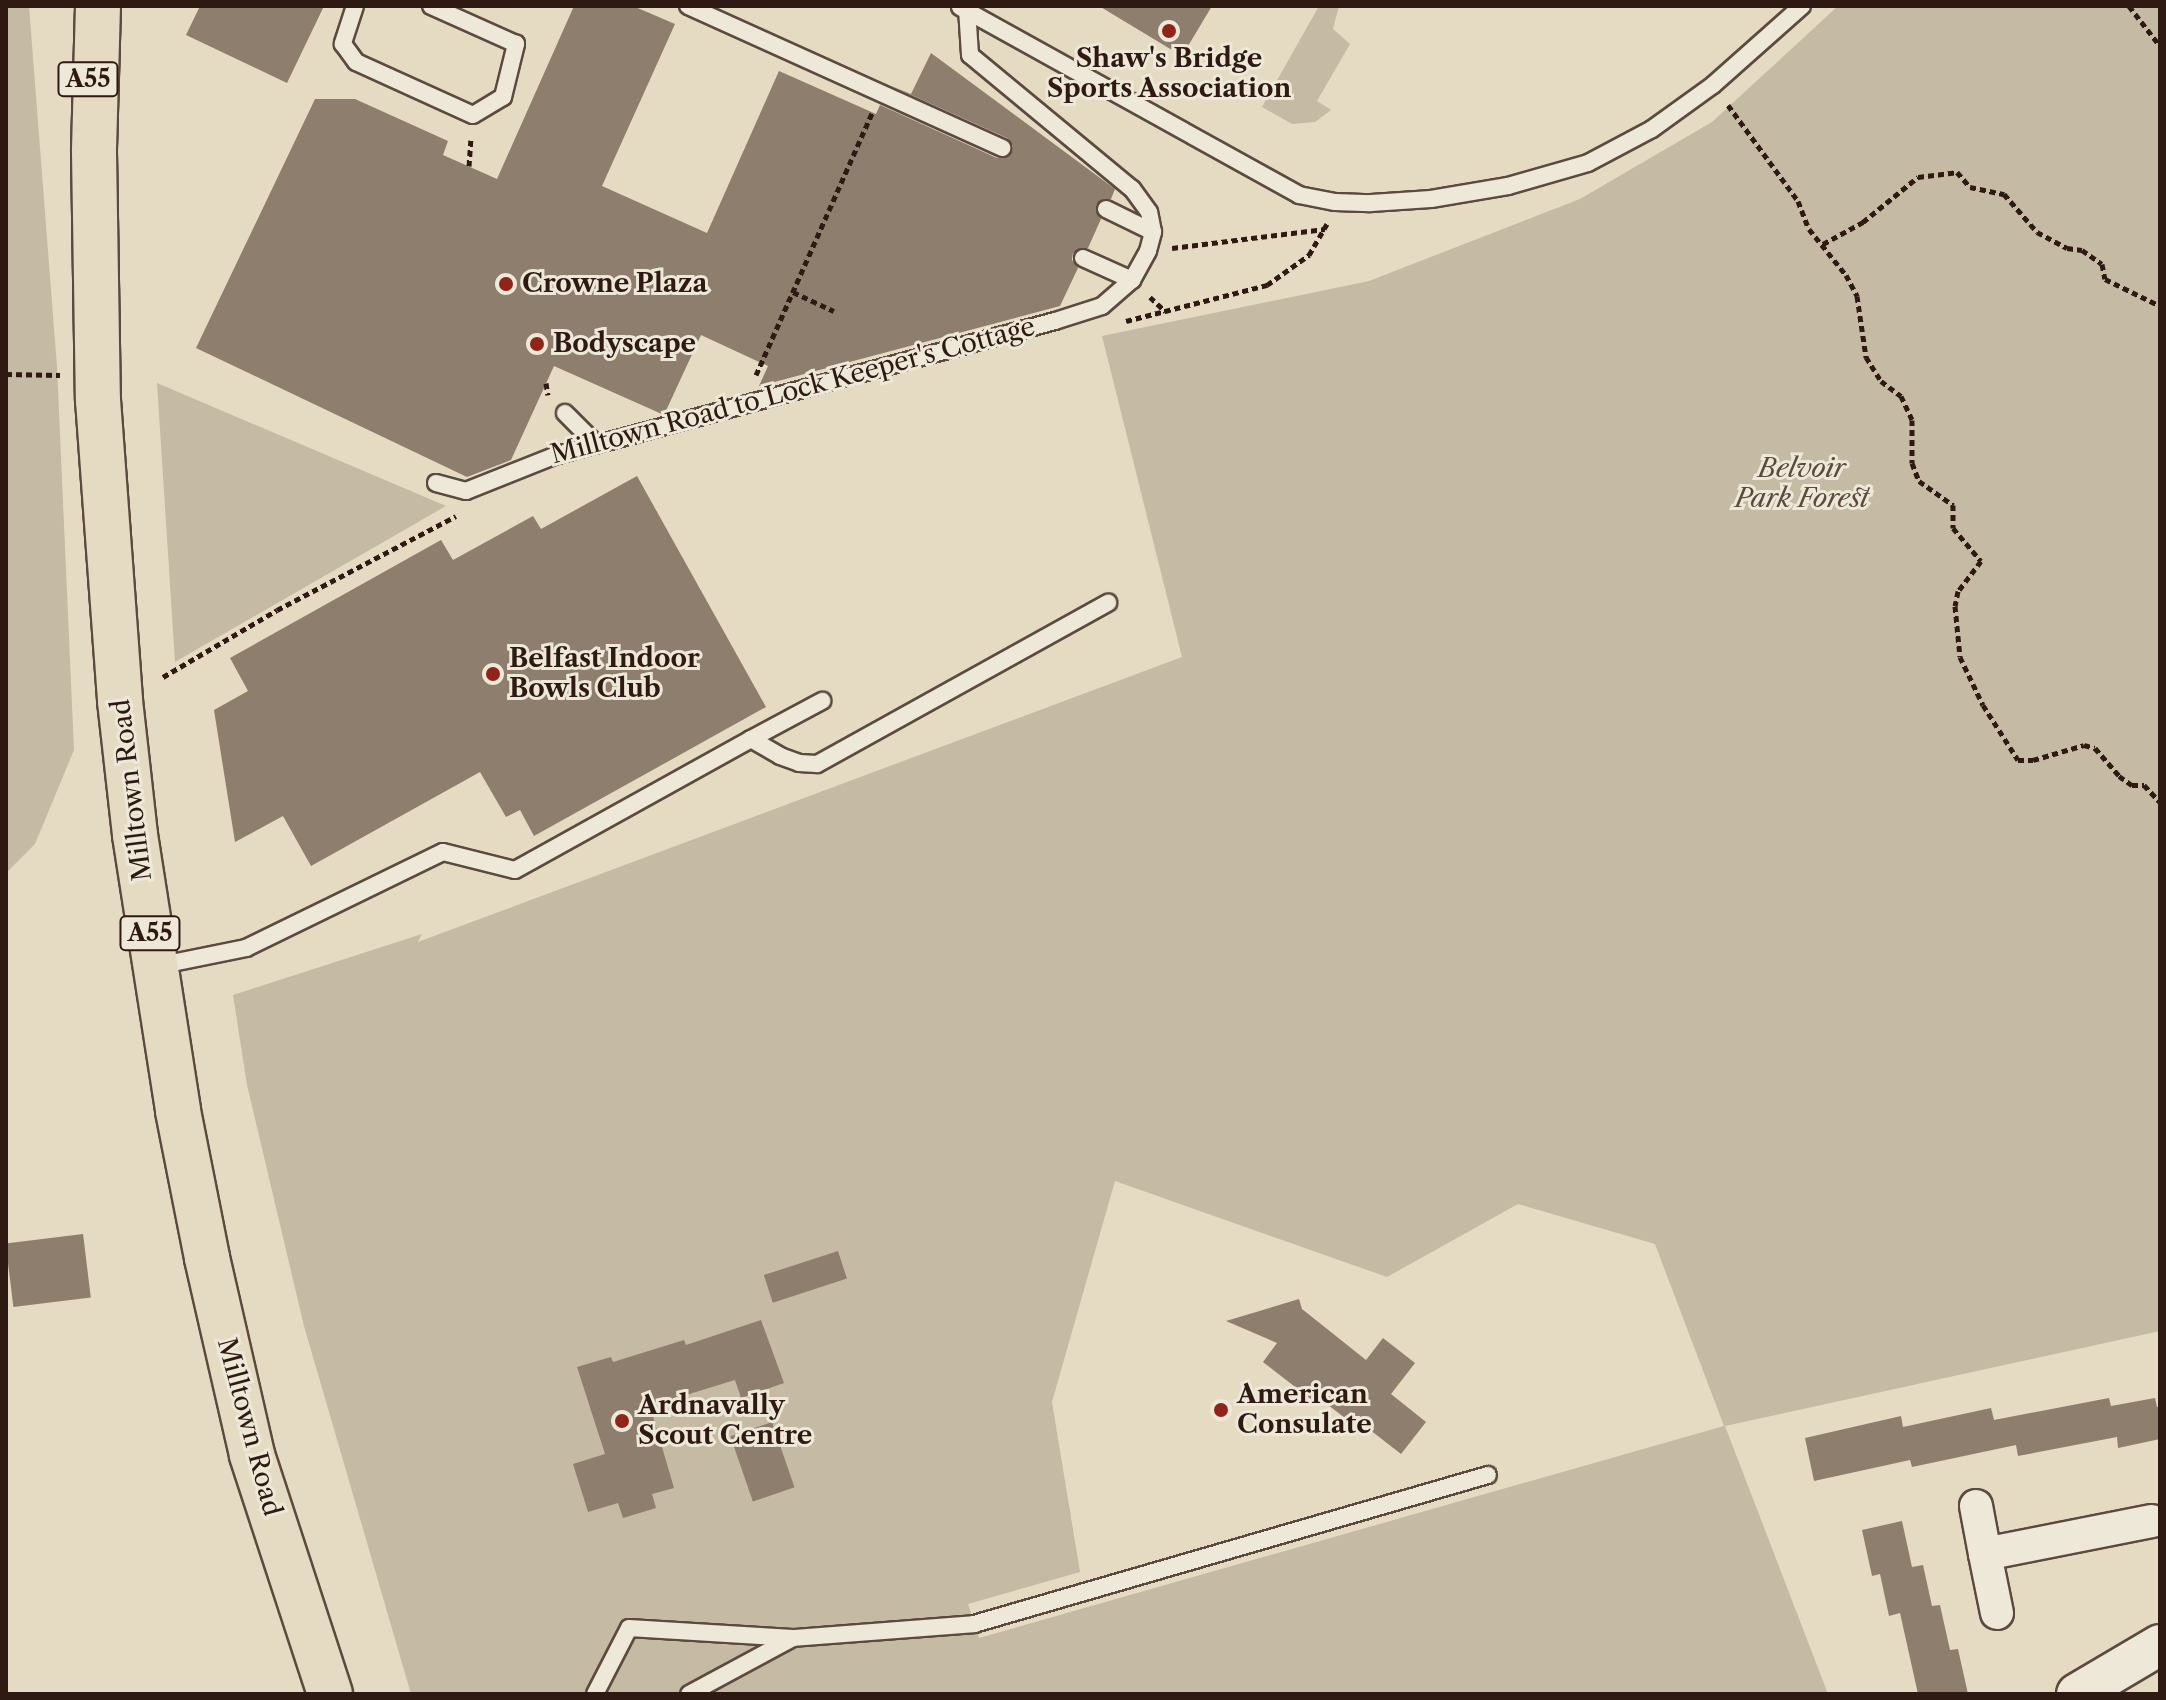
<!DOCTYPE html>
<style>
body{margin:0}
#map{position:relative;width:2166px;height:1700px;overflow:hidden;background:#e4dbc2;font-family:"Libre Caslon Text",serif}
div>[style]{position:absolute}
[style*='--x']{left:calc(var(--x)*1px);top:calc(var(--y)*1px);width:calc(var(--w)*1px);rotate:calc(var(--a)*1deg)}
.green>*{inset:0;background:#c5baa4}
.building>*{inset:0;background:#8d7e6e;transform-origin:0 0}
.path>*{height:5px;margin-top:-2.5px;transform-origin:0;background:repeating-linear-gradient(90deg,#2e1a13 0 6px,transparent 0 10px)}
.roads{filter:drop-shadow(2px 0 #5c4a3f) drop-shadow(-2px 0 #5c4a3f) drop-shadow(0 2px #5c4a3f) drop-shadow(0 -2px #5c4a3f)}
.service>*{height:16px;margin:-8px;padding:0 8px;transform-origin:8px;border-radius:8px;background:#ede8d7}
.minor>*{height:32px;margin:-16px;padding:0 16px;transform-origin:16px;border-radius:16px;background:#ede8d7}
.tertiary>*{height:40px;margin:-20px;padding:0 20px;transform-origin:20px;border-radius:20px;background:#ede8d7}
.trunk>*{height:44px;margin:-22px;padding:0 22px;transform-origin:22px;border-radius:22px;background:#e4dbc2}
.dots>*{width:22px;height:22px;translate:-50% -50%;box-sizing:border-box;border:4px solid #ede8d7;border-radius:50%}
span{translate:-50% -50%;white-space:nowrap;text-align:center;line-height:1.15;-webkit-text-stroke:6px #ede8d7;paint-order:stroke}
.shield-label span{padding:2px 6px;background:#ede8d7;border:2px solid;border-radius:6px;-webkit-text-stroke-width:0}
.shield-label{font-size:24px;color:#2e1a13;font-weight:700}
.poi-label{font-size:26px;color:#2e1a13;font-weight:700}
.left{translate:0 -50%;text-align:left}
.street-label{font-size:26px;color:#2e1a13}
.park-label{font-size:26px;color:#5b4a3e;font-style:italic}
.frame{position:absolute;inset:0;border:8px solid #2e1a13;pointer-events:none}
</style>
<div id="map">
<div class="green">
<div style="clip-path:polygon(6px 6px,29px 6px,57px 367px,74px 750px,35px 844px,6px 873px)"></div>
<div style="clip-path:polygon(1319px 6px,1339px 6px,1333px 29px,1350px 44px,1317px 101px,1331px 110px,1315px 122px,1292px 124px,1262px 107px)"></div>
<div style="clip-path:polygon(evenodd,1838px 6px,2160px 6px,2160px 1331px,1725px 1426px,1828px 1694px,411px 1694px,304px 1326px,247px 1085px,233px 995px,422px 934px,418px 942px,1182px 657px,1102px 336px,1369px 281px,1580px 199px,1712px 122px,1838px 6px,1115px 1181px,1387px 1277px,1518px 1204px,1655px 1244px,1724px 1426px,979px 1638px,968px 1604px,1080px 1572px,1052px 1402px,1115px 1181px)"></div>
<div style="clip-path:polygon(157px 383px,446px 506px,175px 662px)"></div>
</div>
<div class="building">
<div style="clip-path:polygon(200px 6px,324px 6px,287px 83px,186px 35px)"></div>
<div style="clip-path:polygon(574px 6px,633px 6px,675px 24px,602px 186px,707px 233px,779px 71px,876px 114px,880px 105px,997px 158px,1009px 156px,1013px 146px,1007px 138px,889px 85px,911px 94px,931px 53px,1115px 189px,1111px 199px,1101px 200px,1096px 205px,1097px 214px,1101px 219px,1088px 248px,1073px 253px,1072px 260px,1078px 268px,1060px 306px,759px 386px,768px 366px,701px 335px,664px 415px,554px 366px,511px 460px,467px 477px,196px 348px,315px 99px,355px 99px,448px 141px,443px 155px,497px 179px)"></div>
<div style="clip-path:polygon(1099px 6px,1212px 6px,1182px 56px)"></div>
<div style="clip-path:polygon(637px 476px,766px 707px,534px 836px,520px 810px,506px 817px,480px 772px,311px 866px,283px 816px,235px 842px,214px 710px,248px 691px,230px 658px,441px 540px,453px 560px,533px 516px,541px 529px)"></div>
<div style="left:83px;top:1234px;width:64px;height:78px;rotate:83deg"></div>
<div style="left:838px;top:1251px;width:29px;height:78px;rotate:72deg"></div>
<div style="clip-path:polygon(1299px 1299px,1302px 1309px,1366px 1360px,1383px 1338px,1415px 1363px,1391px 1394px,1426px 1422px,1401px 1454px,1365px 1426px,1362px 1431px,1319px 1398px,1316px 1403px,1263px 1362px,1277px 1343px,1226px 1321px)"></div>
<div style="clip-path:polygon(761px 1320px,784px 1383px,741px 1398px,735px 1380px,650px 1406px,674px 1488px,652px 1494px,656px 1508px,623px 1518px,618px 1503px,588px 1512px,573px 1464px,605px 1454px,577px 1367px,611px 1357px,613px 1362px,684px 1340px,686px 1345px)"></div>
<div style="clip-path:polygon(2109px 1398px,2111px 1406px,2155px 1398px,2157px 1407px,2160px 1406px,2160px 1439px,2118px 1448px,2117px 1437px,2018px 1456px,2016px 1445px,1912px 1467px,1910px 1460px,1814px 1481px,1805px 1438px,1901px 1416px,1903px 1427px,1991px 1408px,1994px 1420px)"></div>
<div style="left:772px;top:1422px;width:69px;height:44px;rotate:71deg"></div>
<div style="clip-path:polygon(1902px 1521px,1912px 1567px,1923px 1565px,1932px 1606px,1940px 1605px,1950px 1650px,1958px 1649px,1968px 1694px,1918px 1694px,1900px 1613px,1889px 1616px,1880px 1574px,1872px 1576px,1862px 1530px)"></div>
</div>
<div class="path">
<div style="--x:2129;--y:6;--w:51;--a:52.2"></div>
<div style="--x:1728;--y:105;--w:119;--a:53.9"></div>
<div style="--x:1798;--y:201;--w:30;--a:69"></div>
<div style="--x:1809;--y:229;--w:59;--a:51.2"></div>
<div style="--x:1846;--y:275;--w:24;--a:62"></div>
<div style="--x:1857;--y:296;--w:62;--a:81.6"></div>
<div style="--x:1866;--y:357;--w:28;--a:58"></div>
<div style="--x:1881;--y:381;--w:25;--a:37"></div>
<div style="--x:1901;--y:396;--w:26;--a:65"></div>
<div style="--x:1912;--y:420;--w:43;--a:90"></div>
<div style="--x:1912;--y:463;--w:19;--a:69"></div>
<div style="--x:1919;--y:481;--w:42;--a:35.2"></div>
<div style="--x:1953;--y:505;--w:23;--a:90"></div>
<div style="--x:1953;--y:528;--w:43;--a:49.7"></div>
<div style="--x:1981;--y:561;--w:38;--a:127"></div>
<div style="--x:1958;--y:591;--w:15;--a:101"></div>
<div style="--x:1955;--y:606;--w:51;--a:84.4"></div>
<div style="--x:1960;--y:657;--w:53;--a:64.4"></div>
<div style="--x:1983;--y:705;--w:65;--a:57.5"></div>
<div style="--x:2018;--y:760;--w:15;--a:0"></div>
<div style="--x:2033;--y:760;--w:53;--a:-16.4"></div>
<div style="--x:2084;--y:745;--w:11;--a:15"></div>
<div style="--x:2095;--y:748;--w:37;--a:49"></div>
<div style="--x:2119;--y:776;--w:16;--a:35"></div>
<div style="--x:2132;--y:785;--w:12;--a:0"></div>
<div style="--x:2144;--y:785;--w:23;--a:47"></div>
<div style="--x:469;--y:166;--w:26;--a:-86"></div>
<div style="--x:1823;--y:244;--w:46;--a:-28.8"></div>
<div style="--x:1863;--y:222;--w:71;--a:-39.3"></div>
<div style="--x:1918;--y:177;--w:39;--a:-7"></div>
<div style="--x:1957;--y:172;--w:20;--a:49"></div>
<div style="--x:1970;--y:187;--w:35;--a:12"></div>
<div style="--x:2004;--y:194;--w:50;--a:49"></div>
<div style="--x:2037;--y:232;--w:34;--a:28"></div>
<div style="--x:2067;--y:248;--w:15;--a:8"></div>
<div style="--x:2082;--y:250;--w:24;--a:35"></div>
<div style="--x:2102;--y:264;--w:15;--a:79"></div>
<div style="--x:2105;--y:279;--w:61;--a:26.1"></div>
<div style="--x:1172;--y:248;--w:154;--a:-7.1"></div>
<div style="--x:793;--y:292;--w:45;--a:24.9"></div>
<div style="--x:1150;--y:297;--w:21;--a:43"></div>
<div style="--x:1126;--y:321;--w:146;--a:-14.3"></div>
<div style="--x:1267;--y:285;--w:52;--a:-35.5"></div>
<div style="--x:1309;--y:255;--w:36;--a:-60"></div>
<div style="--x:6;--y:374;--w:54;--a:1.1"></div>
<div style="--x:756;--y:375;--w:287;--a:-66.1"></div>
<div style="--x:546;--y:383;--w:12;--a:81"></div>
<div style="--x:163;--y:677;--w:132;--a:-30.4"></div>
<div style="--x:277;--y:610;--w:202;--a:-27.7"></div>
</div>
<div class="roads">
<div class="service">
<div style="--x:355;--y:6;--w:40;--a:108"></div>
<div style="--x:343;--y:44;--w:22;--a:54"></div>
<div style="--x:356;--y:62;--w:128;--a:24.4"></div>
<div style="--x:473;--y:115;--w:35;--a:-31"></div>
<div style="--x:503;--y:97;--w:55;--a:-76.2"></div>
<div style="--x:516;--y:44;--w:93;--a:-155.9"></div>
<div style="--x:688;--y:6;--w:345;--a:24.3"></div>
<div style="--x:960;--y:7;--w:388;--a:29"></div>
<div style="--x:1299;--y:195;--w:37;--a:11"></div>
<div style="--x:1335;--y:202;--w:36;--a:2"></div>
<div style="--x:1371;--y:203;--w:60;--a:-3.8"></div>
<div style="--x:1431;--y:199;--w:78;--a:-9.6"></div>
<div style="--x:1508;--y:186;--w:83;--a:-16"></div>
<div style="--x:1588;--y:163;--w:72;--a:-28"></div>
<div style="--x:1652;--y:129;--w:75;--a:-35.8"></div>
<div style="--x:1713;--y:85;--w:119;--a:-41.6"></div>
<div style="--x:1106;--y:209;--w:52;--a:26.1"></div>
<div style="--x:1083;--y:258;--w:54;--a:24.2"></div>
<div style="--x:565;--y:413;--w:44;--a:45"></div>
<div style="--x:436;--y:483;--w:31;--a:15"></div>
<div style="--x:466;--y:491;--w:95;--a:-21.7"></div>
<div style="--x:554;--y:456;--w:519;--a:-15.08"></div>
<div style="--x:1055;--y:321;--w:49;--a:-17.7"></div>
<div style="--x:1102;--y:306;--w:40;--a:-41"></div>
<div style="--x:1132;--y:280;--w:33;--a:-61"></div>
<div style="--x:1148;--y:251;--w:20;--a:-75"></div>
<div style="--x:1153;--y:232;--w:20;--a:-101"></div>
<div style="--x:1149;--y:212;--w:29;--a:-126"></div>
<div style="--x:1132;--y:189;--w:210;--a:-140.4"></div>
<div style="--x:970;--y:55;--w:46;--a:-93.7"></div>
<div style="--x:751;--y:739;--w:81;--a:-28.2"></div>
<div style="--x:157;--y:966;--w:91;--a:-11.4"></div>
<div style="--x:246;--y:948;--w:219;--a:-26"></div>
<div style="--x:443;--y:852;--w:74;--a:14"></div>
<div style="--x:515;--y:870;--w:270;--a:-29"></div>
<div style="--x:751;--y:739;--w:34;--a:30"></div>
<div style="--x:780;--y:756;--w:20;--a:20"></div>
<div style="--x:799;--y:763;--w:18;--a:3"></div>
<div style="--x:817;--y:764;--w:333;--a:-29"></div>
<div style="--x:793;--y:1638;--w:182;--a:-4.4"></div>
<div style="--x:974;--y:1624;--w:535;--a:-16.17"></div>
<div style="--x:595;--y:1694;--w:74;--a:-62.7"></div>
<div style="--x:629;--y:1628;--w:164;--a:3.5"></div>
<div style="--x:793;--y:1638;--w:118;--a:151.7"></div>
</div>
<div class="minor">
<div style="--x:1976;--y:1506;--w:49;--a:79.4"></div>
<div style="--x:1997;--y:1613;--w:60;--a:-101.5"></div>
<div style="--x:1985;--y:1554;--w:170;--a:-11.2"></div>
</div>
<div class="tertiary">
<div style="--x:2077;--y:1694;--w:96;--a:-30.6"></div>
</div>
<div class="trunk">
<div style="--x:98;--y:6;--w:146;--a:91.6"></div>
<div style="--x:94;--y:152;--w:248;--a:89.1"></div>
<div style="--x:98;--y:400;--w:302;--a:85.8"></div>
<div style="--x:120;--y:701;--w:135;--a:83.6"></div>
<div style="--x:135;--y:835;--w:279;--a:81.1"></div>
<div style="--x:178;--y:1111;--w:150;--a:78.8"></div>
<div style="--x:207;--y:1258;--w:202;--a:77.1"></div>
<div style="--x:252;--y:1455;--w:251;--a:71.9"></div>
</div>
</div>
<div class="dots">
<div style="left:1169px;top:31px;background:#8f2418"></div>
<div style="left:506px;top:284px;background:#8f2418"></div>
<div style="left:537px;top:344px;background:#8f2418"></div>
<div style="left:493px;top:674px;background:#8f2418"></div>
<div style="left:1221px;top:1410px;background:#8f2418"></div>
<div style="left:622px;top:1421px;background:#8f2418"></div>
</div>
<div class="shield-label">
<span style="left:88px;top:79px">A55</span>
<span style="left:150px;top:933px">A55</span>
</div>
<div class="poi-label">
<span style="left:1169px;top:74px">Shaw's Bridge<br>Sports Association</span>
<span class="left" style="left:522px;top:284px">Crowne Plaza</span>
<span class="left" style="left:553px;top:344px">Bodyscape</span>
<span class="left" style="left:509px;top:674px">Belfast Indoor<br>Bowls Club</span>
<span class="left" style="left:1237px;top:1410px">American<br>Consulate</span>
<span class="left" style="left:638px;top:1421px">Ardnavally<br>Scout Centre</span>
</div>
<div class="street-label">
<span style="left:793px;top:391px;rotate:-15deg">Milltown Road to Lock Keeper's Cottage</span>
<span style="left:132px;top:790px;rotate:-97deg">Milltown Road</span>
<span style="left:249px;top:1427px;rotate:75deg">Milltown Road</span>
</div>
<div class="park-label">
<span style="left:1802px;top:484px">Belvoir<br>Park Forest</span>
</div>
<div class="frame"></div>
</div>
